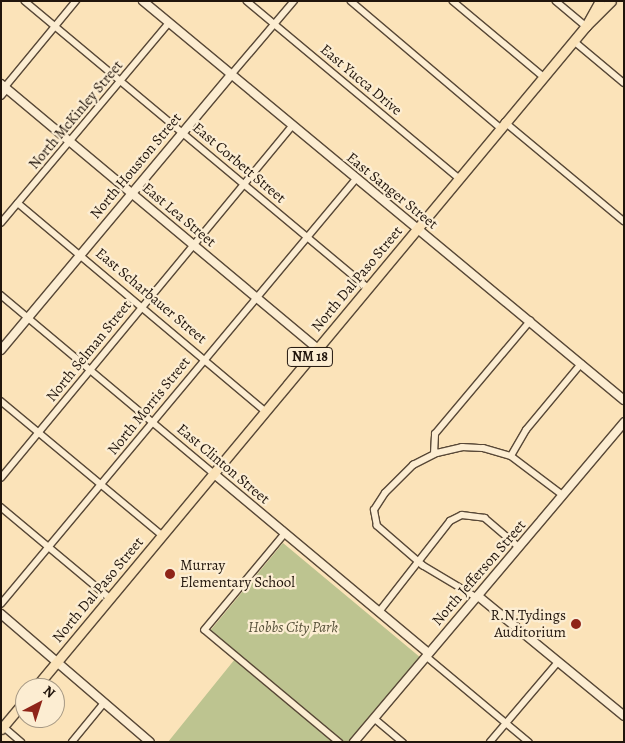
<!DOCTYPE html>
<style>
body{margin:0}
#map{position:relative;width:625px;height:743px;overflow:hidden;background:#fbe3b9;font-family:Alegreya,serif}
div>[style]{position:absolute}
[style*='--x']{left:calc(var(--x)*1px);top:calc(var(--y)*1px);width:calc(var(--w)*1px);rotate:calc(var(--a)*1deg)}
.green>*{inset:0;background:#bdc490}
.roads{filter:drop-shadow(1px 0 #584837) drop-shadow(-1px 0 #584837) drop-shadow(0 1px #584837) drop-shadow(0 -1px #584837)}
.street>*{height:5.5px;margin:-2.75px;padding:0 2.75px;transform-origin:2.75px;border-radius:2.75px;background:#fcedd2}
.secondary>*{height:8px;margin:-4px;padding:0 4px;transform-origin:4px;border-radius:4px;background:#fcedd2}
.primary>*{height:9px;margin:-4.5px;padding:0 4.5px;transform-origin:4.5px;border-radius:4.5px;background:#fbe3b9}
.dots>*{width:14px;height:14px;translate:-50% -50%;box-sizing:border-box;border:2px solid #fcedd2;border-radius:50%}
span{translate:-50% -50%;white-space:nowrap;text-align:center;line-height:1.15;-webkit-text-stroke:4.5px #fcedd2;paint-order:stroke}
.shield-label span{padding:1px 4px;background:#fcedd2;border:1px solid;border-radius:4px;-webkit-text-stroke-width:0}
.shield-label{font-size:14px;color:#21150c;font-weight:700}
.street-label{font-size:15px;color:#21150c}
.poi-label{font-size:15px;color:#21150c}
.left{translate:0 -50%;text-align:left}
.right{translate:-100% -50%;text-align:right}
.park-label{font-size:15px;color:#58523a;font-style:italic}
.frame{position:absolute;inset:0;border:2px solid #21150c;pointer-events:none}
.north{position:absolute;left:15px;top:678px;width:50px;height:50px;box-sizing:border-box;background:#fcedd2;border:1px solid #a49783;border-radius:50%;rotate:40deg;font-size:14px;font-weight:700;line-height:20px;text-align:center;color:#21150c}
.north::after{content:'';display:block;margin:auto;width:18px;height:22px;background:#8f2418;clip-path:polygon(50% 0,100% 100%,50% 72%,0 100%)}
</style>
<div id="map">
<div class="green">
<div style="clip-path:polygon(283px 543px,421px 658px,354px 742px,168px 742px,235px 659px,209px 632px)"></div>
</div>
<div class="roads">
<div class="street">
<div style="--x:25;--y:1;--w:446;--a:39.9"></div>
<div style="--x:247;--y:1;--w:276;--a:39.9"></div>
<div style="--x:351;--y:1;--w:197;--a:40.3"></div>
<div style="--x:453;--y:1;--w:119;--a:39.9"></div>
<div style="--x:556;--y:1;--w:39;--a:40"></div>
<div style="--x:574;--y:41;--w:65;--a:40"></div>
<div style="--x:231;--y:75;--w:97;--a:-49.6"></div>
<div style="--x:5;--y:87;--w:112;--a:-50.5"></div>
<div style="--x:1;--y:96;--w:9;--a:-49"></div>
<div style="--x:505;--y:122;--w:155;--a:39.8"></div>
<div style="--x:18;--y:203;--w:323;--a:40.1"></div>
<div style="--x:1;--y:223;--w:261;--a:-50"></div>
<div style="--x:1;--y:295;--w:277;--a:40"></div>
<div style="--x:1;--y:401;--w:209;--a:39.8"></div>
<div style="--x:434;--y:454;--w:20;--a:-87"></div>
<div style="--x:435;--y:434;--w:148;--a:-49.9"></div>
<div style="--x:511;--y:456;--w:30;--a:-60"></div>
<div style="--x:526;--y:430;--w:86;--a:-50.2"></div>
<div style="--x:1;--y:478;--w:457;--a:-50.4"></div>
<div style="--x:1;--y:507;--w:142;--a:39.9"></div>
<div style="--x:285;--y:534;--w:125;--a:129.8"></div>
<div style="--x:205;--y:630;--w:175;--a:39.9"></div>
<div style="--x:475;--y:597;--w:61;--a:-149.2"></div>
<div style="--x:423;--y:566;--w:61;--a:-139"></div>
<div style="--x:377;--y:526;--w:16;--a:-101"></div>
<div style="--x:374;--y:510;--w:20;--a:-57"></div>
<div style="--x:385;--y:493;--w:40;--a:-45"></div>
<div style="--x:413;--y:465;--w:27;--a:-27"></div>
<div style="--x:437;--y:453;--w:26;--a:-13"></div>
<div style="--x:462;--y:447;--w:21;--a:3"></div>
<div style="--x:483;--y:448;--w:29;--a:16"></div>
<div style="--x:511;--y:456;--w:65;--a:36.9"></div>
<div style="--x:1;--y:604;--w:554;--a:-50.13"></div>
<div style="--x:379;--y:612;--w:115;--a:-52"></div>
<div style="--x:450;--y:521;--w:13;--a:-27"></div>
<div style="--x:462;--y:515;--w:23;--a:7"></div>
<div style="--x:485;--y:518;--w:45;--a:40.5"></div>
<div style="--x:426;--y:656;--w:134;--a:39.9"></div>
<div style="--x:374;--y:718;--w:38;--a:40"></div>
<div style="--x:4;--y:727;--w:23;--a:41"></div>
<div style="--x:72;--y:742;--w:50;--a:-50.6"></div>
<div style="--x:490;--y:742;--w:105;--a:-49.6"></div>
</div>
<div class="secondary">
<div style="--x:143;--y:1;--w:625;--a:39.68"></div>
<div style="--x:1;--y:84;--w:412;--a:39.9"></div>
<div style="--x:1;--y:350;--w:359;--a:-50.1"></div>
<div style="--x:213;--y:473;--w:280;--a:39.9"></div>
<div style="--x:478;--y:596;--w:189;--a:39.4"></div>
<div style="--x:1;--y:614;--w:196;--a:40.7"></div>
<div style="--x:354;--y:742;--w:419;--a:-49.8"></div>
</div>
<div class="primary">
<div style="--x:586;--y:26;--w:29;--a:-61"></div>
<div style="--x:35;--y:688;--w:861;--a:-50.23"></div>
<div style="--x:586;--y:26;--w:35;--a:-45"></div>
<div style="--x:1;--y:729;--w:38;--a:-50"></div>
</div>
</div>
<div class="dots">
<div style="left:170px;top:574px;background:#8f2418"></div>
<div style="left:576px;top:624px;background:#8f2418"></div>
</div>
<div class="shield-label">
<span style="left:310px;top:357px">NM 18</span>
</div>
<div class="street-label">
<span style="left:361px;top:80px;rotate:40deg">East Yucca Drive</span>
<span style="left:76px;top:115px;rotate:-50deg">North McKinley Street</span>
<span style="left:239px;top:163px;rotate:40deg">East Corbett Street</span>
<span style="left:136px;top:166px;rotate:-50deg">North Houston Street</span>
<span style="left:392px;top:191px;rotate:39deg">East Sanger Street</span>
<span style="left:179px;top:215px;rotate:40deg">East Lea Street</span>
<span style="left:357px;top:279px;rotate:-50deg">North Dal Paso Street</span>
<span style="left:151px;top:296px;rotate:40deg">East Scharbauer Street</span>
<span style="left:89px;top:351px;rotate:-51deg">North Selman Street</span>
<span style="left:149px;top:406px;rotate:-51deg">North Morris Street</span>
<span style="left:223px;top:464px;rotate:40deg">East Clinton Street</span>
<span style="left:479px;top:573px;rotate:-49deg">North Jefferson Street</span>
<span style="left:98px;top:590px;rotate:-50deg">North Dal Paso Street</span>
</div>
<div class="poi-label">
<span class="left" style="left:180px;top:574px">Murray<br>Elementary School</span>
<span class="right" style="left:566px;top:624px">R.N.Tydings<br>Auditorium</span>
</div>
<div class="park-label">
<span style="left:293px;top:628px">Hobbs City Park</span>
</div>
<div class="frame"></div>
<div class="north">N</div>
</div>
